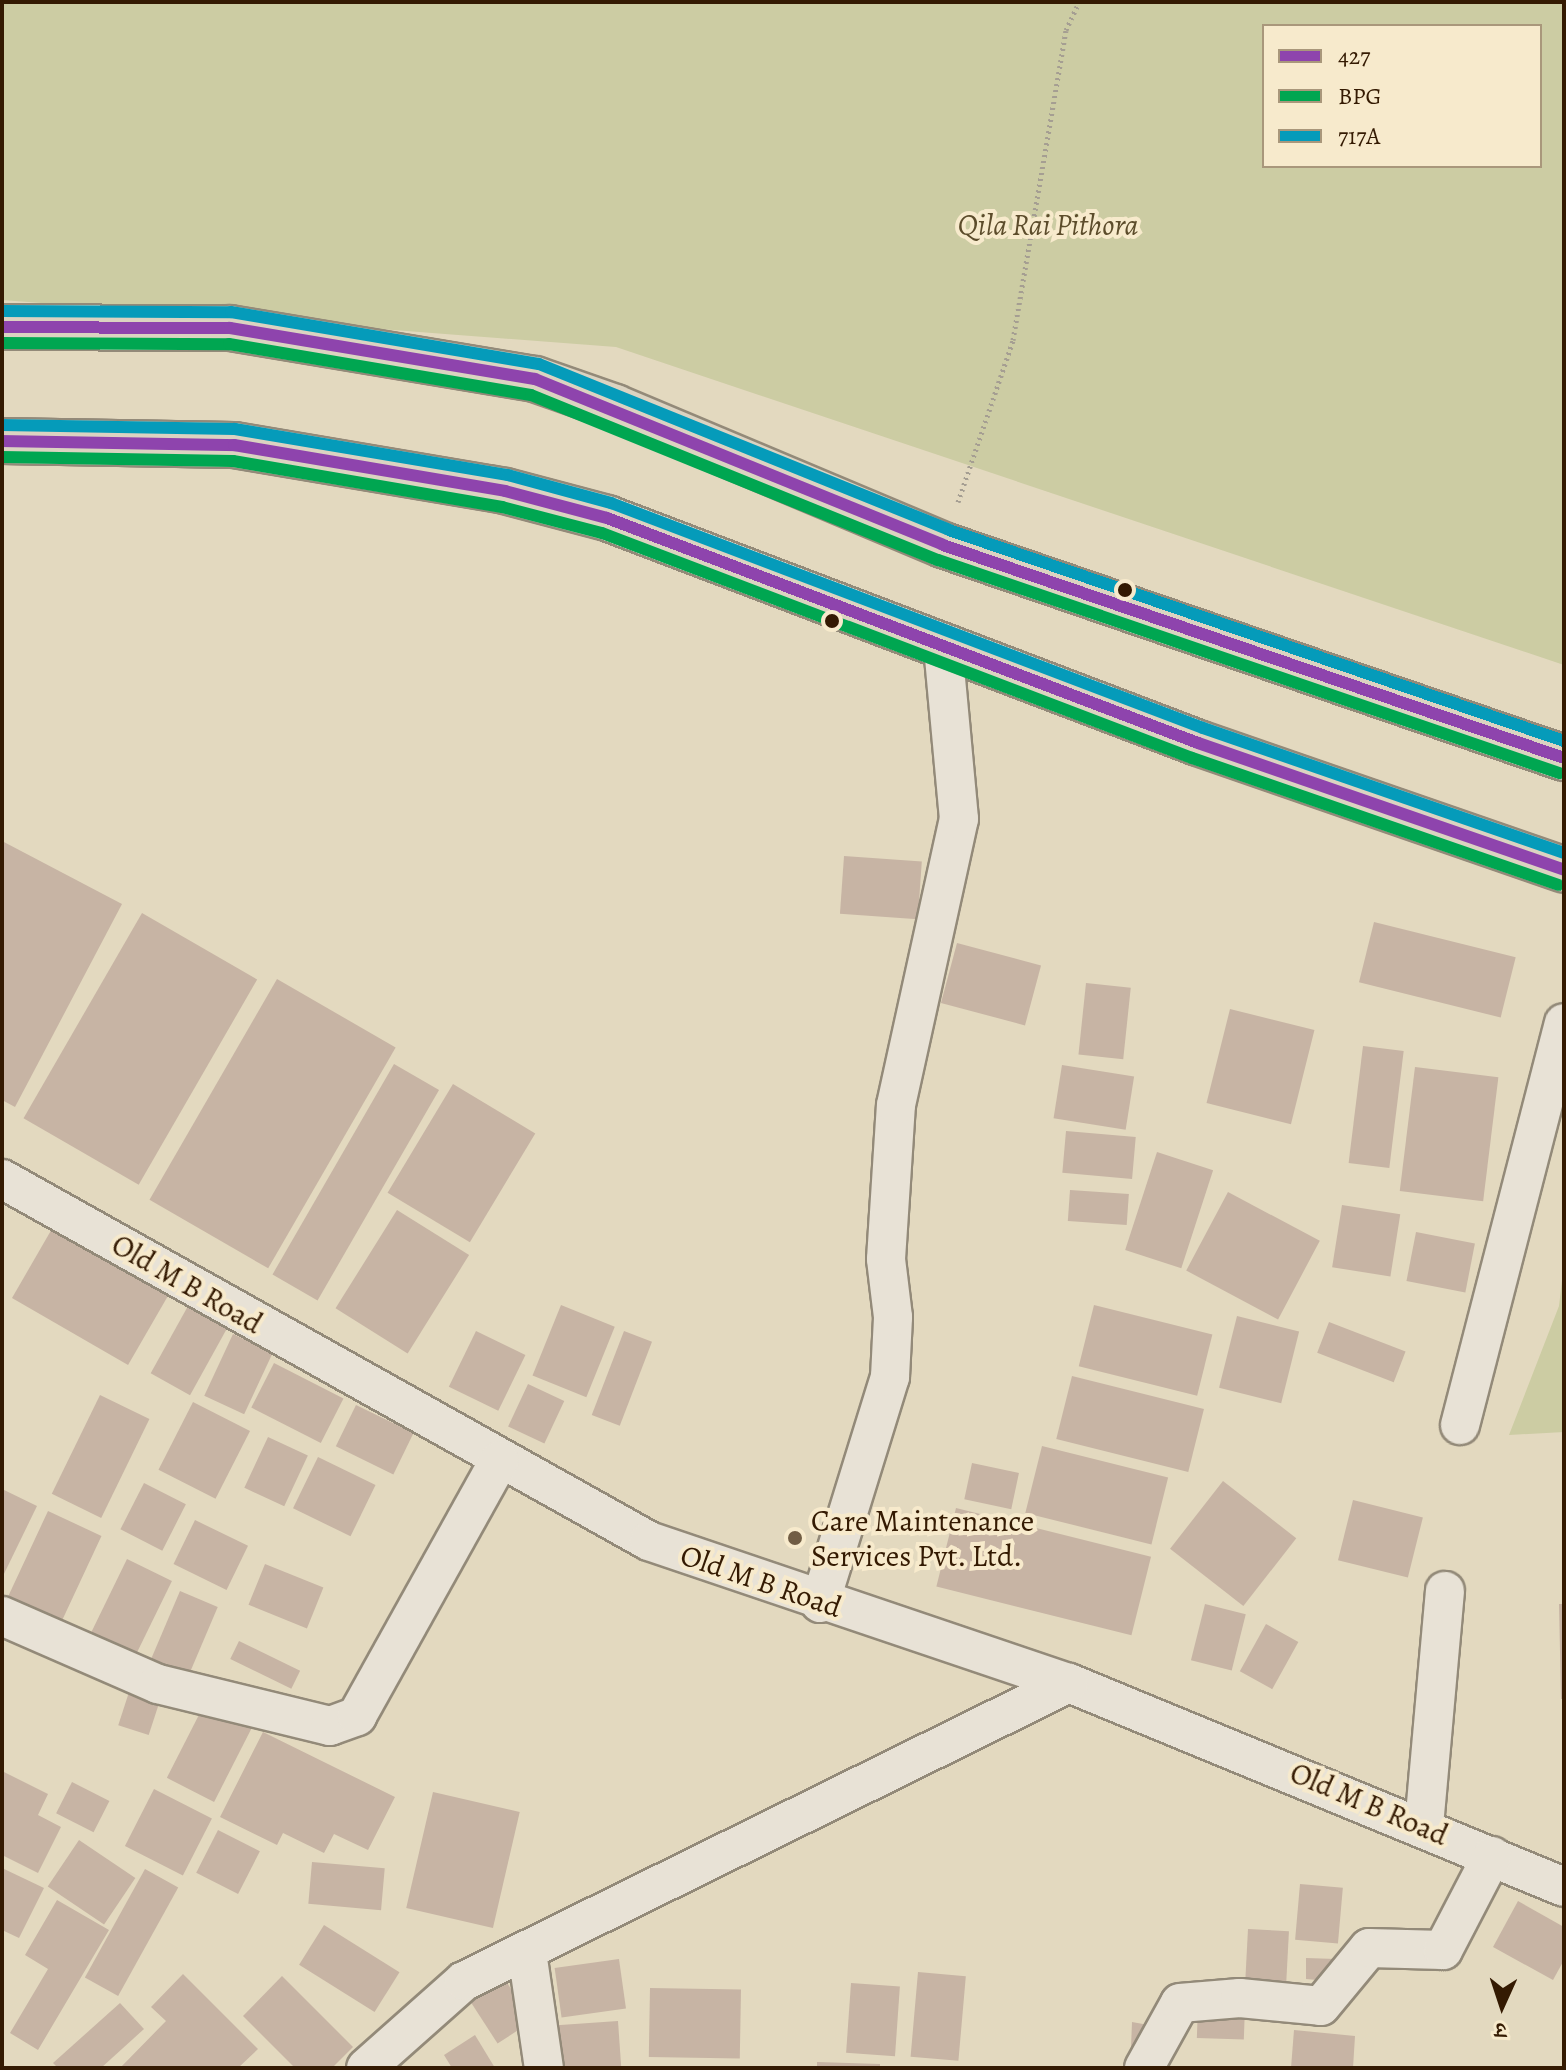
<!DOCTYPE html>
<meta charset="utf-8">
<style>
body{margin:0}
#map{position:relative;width:1566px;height:2070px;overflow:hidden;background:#e3d9bf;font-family:Alegreya,"Noto Serif Devanagari",serif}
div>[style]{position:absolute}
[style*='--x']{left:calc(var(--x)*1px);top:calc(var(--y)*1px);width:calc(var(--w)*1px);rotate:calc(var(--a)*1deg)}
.green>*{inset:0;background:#cccca3}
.building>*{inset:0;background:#c7b4a4;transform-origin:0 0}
.path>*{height:5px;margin-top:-2.5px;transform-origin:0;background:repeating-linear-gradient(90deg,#a59e92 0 2px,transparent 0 6px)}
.roads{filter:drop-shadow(2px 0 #938a79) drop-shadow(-2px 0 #938a79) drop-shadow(0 2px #938a79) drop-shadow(0 -2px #938a79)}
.minor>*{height:38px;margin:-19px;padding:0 19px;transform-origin:19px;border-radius:19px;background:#e8e2d6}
.primary>*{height:44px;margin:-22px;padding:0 22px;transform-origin:22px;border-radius:22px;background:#dbd3c1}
.bus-1>*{height:12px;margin:-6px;padding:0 6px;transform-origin:6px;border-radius:6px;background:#8e44ad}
.bus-2>*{height:12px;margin:-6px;padding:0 6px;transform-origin:6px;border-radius:6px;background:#00a651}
.bus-3>*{height:12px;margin:-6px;padding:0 6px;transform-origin:6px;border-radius:6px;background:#059bba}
.dots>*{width:22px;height:22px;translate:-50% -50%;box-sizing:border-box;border:4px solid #f7eacc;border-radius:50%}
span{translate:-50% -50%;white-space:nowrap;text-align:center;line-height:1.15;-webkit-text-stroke:8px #f7eacc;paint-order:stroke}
.park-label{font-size:30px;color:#5c4c2b;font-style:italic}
.street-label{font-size:30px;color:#341a02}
.poi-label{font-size:30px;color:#341a02}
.left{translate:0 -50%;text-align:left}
.frame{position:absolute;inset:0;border:4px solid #341a02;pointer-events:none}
.legend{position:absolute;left:1262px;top:24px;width:280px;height:144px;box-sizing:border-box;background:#f7eacc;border:2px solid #a9977b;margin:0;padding:10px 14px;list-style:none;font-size:24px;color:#341a02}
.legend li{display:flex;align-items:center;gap:16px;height:40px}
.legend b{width:40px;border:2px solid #a9977b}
.north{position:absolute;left:1462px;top:1966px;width:80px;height:80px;-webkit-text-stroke:6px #f7eacc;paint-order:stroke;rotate:183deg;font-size:22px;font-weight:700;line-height:32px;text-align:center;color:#341a02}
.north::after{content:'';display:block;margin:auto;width:28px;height:36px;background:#341a02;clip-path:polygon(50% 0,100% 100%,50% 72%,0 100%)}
</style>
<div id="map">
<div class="green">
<div style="clip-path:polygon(evenodd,2px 2px,1564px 2px,1564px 665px,616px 347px,2px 300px,2px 2px,1264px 26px,1540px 26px,1540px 166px,1264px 166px,1264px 26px)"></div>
<div style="clip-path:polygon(1564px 1263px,1564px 1432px,1509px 1435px,1559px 1306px)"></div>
</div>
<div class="building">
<div style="clip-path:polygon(2px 841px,122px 904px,15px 1107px,2px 1100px)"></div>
<div style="left:844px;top:856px;width:78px;height:58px;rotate:4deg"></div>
<div style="left:142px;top:913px;width:133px;height:237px;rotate:30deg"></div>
<div style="left:1374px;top:922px;width:146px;height:62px;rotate:14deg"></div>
<div style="left:957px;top:943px;width:87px;height:62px;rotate:15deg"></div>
<div style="left:277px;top:979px;width:137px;height:255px;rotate:30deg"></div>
<div style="left:1086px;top:983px;width:45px;height:72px;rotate:6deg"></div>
<div style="left:1230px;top:1009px;width:87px;height:97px;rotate:14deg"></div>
<div style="left:1363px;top:1046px;width:41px;height:118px;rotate:7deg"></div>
<div style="left:394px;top:1064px;width:52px;height:243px;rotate:30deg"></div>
<div style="left:1062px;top:1065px;width:73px;height:54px;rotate:9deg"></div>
<div style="left:1415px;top:1067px;width:84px;height:125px;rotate:7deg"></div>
<div style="left:453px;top:1084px;width:96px;height:127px;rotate:31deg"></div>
<div style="left:1066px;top:1131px;width:70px;height:42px;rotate:5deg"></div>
<div style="left:1157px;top:1152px;width:59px;height:103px;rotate:18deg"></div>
<div style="left:1070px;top:1190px;width:59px;height:31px;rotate:4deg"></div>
<div style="left:1228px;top:1192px;width:104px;height:89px;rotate:28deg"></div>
<div style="left:1342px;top:1205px;width:59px;height:63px;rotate:9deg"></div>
<div style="left:397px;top:1210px;width:85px;height:116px;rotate:32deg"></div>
<div style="left:53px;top:1227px;width:134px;height:82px;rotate:30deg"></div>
<div style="left:1416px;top:1232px;width:60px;height:50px;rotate:11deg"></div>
<div style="left:561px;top:1305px;width:58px;height:76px;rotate:22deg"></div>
<div style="left:1094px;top:1305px;width:122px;height:63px;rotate:14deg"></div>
<div style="left:188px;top:1306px;width:45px;height:77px;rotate:29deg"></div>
<div style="left:1237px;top:1316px;width:64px;height:74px;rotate:14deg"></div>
<div style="left:1329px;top:1322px;width:82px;height:33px;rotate:21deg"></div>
<div style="left:476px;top:1331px;width:55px;height:62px;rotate:26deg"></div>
<div style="left:624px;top:1331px;width:30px;height:90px;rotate:21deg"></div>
<div style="left:233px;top:1334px;width:44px;height:68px;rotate:25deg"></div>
<div style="left:274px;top:1363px;width:78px;height:50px;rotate:27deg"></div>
<div style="left:1072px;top:1376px;width:136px;height:65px;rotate:14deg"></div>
<div style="left:528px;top:1384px;width:40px;height:47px;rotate:25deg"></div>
<div style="left:100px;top:1395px;width:55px;height:110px;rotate:26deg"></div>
<div style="left:193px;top:1402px;width:64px;height:76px;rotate:27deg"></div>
<div style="left:356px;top:1405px;width:64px;height:46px;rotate:26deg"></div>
<div style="left:268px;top:1437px;width:44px;height:56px;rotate:25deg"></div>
<div style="left:1042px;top:1446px;width:130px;height:69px;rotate:14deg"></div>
<div style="left:318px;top:1457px;width:64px;height:57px;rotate:26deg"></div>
<div style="left:972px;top:1463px;width:48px;height:37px;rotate:12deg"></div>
<div style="left:1223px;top:1481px;width:93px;height:86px;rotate:38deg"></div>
<div style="left:144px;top:1483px;width:47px;height:52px;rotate:27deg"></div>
<div style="clip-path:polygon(2px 1489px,37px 1506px,2px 1578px)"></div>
<div style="left:1353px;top:1500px;width:72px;height:62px;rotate:14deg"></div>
<div style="left:956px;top:1508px;width:201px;height:81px;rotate:14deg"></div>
<div style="left:48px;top:1511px;width:59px;height:98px;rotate:25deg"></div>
<div style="left:195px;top:1520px;width:59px;height:49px;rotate:26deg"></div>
<div style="left:127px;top:1559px;width:50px;height:87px;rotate:26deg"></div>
<div style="left:265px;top:1564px;width:63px;height:44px;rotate:22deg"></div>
<div style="left:180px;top:1591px;width:41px;height:81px;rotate:23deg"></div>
<div style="left:1205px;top:1604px;width:42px;height:58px;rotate:14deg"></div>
<div style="clip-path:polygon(1559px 1604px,1564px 1604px,1564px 1699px,1561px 1699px)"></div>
<div style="left:1266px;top:1624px;width:37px;height:54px;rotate:29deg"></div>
<div style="left:239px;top:1641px;width:68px;height:20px;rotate:26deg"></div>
<div style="left:130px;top:1689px;width:32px;height:38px;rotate:18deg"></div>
<div style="left:205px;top:1703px;width:53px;height:84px;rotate:27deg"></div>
<div style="clip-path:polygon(263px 1732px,395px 1797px,368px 1850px,334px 1834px,324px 1853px,283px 1833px,277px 1845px,220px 1817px)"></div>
<div style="clip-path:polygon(2px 1771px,48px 1794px,38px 1815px,61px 1827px,38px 1873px,2px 1855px)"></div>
<div style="left:72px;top:1782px;width:42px;height:35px;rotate:27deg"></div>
<div style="left:154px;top:1789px;width:65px;height:64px;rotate:27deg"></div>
<div style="left:433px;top:1792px;width:89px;height:119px;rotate:13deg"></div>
<div style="left:218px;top:1830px;width:47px;height:48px;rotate:27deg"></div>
<div style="left:79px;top:1840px;width:68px;height:56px;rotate:34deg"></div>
<div style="left:312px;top:1862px;width:73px;height:42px;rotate:5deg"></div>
<div style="clip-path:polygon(2px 1868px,44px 1888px,19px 1938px,2px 1930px)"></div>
<div style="left:145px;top:1869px;width:38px;height:124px;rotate:29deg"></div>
<div style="left:1300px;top:1884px;width:43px;height:56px;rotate:5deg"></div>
<div style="clip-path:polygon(57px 1900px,109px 1930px,38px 2050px,10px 2033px,48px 1969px,25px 1955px)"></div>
<div style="clip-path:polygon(1518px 1901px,1564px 1927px,1564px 1960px,1553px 1980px,1493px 1947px)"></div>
<div style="left:324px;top:1925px;width:89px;height:47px;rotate:32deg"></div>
<div style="left:1248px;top:1929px;width:41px;height:64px;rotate:3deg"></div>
<div style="clip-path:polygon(1306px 1958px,1336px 1959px,1329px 1981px,1306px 1979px)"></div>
<div style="left:619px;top:1959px;width:50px;height:65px;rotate:82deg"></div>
<div style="left:918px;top:1972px;width:48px;height:85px;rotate:5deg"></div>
<div style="clip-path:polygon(183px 1974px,258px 2049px,238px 2068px,120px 2068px,166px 2021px,151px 2007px)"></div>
<div style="left:502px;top:1975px;width:55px;height:41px;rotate:57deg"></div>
<div style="clip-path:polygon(282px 1976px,353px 2047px,332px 2068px,295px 2068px,243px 2016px)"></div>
<div style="left:851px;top:1983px;width:49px;height:70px;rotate:4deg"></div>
<div style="left:650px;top:1988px;width:91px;height:69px;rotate:1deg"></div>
<div style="clip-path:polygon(120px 2003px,144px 2029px,101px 2068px,58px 2068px,53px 2063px)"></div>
<div style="left:1198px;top:2005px;width:47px;height:33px;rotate:2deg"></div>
<div style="left:618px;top:2021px;width:47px;height:65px;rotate:86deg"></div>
<div style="clip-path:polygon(1132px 2022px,1154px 2026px,1150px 2047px,1131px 2048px)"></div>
<div style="clip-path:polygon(1294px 2030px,1355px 2036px,1353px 2068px,1291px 2068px)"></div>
<div style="clip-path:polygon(475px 2035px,495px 2068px,452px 2068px,444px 2055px)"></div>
<div style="clip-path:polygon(817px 2062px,880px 2064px,880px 2068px,817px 2068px)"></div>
</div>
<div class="path">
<div style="--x:958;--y:502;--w:171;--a:-71.2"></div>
<div style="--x:1013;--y:340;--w:314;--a:-80.3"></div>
<div style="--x:1066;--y:30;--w:31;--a:-65"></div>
</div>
<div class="roads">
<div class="minor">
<div style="--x:2;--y:1179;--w:741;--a:29.23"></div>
<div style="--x:649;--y:1541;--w:443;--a:18.7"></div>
<div style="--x:1069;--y:1683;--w:535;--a:22.4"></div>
<div style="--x:1460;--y:1425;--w:415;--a:-75.5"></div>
<div style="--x:820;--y:1603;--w:237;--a:-72.8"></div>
<div style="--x:890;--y:1377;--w:60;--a:-87.1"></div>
<div style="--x:893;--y:1317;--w:58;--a:-96.9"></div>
<div style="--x:886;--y:1259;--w:154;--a:-86.3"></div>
<div style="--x:896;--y:1105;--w:293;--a:-77.6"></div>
<div style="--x:959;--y:819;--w:175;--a:-95.3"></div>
<div style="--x:2;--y:1616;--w:170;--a:23.6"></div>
<div style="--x:158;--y:1684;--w:177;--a:13.7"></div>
<div style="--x:330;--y:1726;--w:29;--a:-20"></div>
<div style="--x:357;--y:1716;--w:292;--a:-60.9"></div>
<div style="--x:1424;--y:1826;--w:236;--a:-84.9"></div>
<div style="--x:527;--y:1952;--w:117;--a:81.7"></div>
<div style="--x:366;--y:2068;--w:131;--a:-41.6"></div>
<div style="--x:464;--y:1981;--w:674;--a:-26.22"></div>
<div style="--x:1144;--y:2068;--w:74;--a:-61"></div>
<div style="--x:1180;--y:2003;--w:60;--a:-4.8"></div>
<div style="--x:1240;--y:1998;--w:81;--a:5.6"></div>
<div style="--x:1321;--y:2006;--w:75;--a:-50.4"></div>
<div style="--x:1369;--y:1948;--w:74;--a:1.5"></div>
<div style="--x:1443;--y:1950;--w:106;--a:-62.5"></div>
</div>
<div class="primary">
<div style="--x:2;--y:327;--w:228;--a:0.3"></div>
<div style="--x:230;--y:328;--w:309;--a:9.5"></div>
<div style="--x:535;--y:379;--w:85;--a:19.3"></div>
<div style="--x:615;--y:407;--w:356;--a:22.8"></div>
<div style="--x:943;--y:545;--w:657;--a:18.93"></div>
<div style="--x:2;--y:441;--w:232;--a:1"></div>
<div style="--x:234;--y:445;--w:275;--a:9.6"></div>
<div style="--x:505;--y:491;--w:106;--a:14.8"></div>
<div style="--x:607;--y:518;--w:632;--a:20.84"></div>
<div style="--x:1198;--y:743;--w:387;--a:19.1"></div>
</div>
</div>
<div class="bus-1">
<div style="--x:2;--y:327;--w:228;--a:0.3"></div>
<div style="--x:230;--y:328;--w:309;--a:9.5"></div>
<div style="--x:535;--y:379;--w:440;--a:22.1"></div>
<div style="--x:943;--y:545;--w:657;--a:18.93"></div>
<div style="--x:2;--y:441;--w:232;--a:1"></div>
<div style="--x:234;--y:445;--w:275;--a:9.6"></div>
<div style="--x:505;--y:491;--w:106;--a:14.8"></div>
<div style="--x:607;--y:518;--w:632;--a:20.84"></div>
<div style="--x:1198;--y:743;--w:387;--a:19.1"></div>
</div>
<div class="bus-2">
<div style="--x:2;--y:343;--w:227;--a:0.3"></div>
<div style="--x:229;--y:344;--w:306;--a:9.6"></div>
<div style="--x:531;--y:395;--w:439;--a:22.1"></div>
<div style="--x:938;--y:560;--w:657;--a:18.93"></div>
<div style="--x:2;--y:457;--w:231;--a:1"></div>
<div style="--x:233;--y:461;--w:273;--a:9.7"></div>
<div style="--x:502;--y:507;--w:103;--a:14.6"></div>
<div style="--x:602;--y:533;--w:631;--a:20.87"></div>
<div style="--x:1192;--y:758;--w:388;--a:19.1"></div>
</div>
<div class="bus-3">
<div style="--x:2;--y:311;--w:229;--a:0.3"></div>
<div style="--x:231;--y:312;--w:312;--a:9.6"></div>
<div style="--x:539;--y:364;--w:442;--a:22"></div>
<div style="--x:949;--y:530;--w:650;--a:18.94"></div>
<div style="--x:2;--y:425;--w:233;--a:1"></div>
<div style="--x:235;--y:429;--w:277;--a:9.6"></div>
<div style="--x:508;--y:475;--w:107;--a:15.2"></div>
<div style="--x:611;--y:503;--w:633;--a:20.81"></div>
<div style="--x:1203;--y:728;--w:382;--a:19.1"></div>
</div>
<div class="dots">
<div style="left:1125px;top:590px;background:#341a02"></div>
<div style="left:832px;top:621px;background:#341a02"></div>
<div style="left:795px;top:1538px;background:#715d44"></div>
</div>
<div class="park-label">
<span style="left:1048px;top:225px">Qila Rai Pithora</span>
</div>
<div class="street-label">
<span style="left:187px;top:1284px;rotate:30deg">Old M B Road</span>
<span style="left:761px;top:1581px;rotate:19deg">Old M B Road</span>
<span style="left:1369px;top:1804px;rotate:23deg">Old M B Road</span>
</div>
<div class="poi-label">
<span class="left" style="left:811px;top:1538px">Care Maintenance<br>Services Pvt. Ltd.</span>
</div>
<div class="frame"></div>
<ul class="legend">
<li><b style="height:10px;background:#8e44ad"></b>427</li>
<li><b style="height:10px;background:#00a651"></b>BPG</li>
<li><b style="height:10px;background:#059bba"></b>717A</li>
</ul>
<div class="north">उ</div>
</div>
